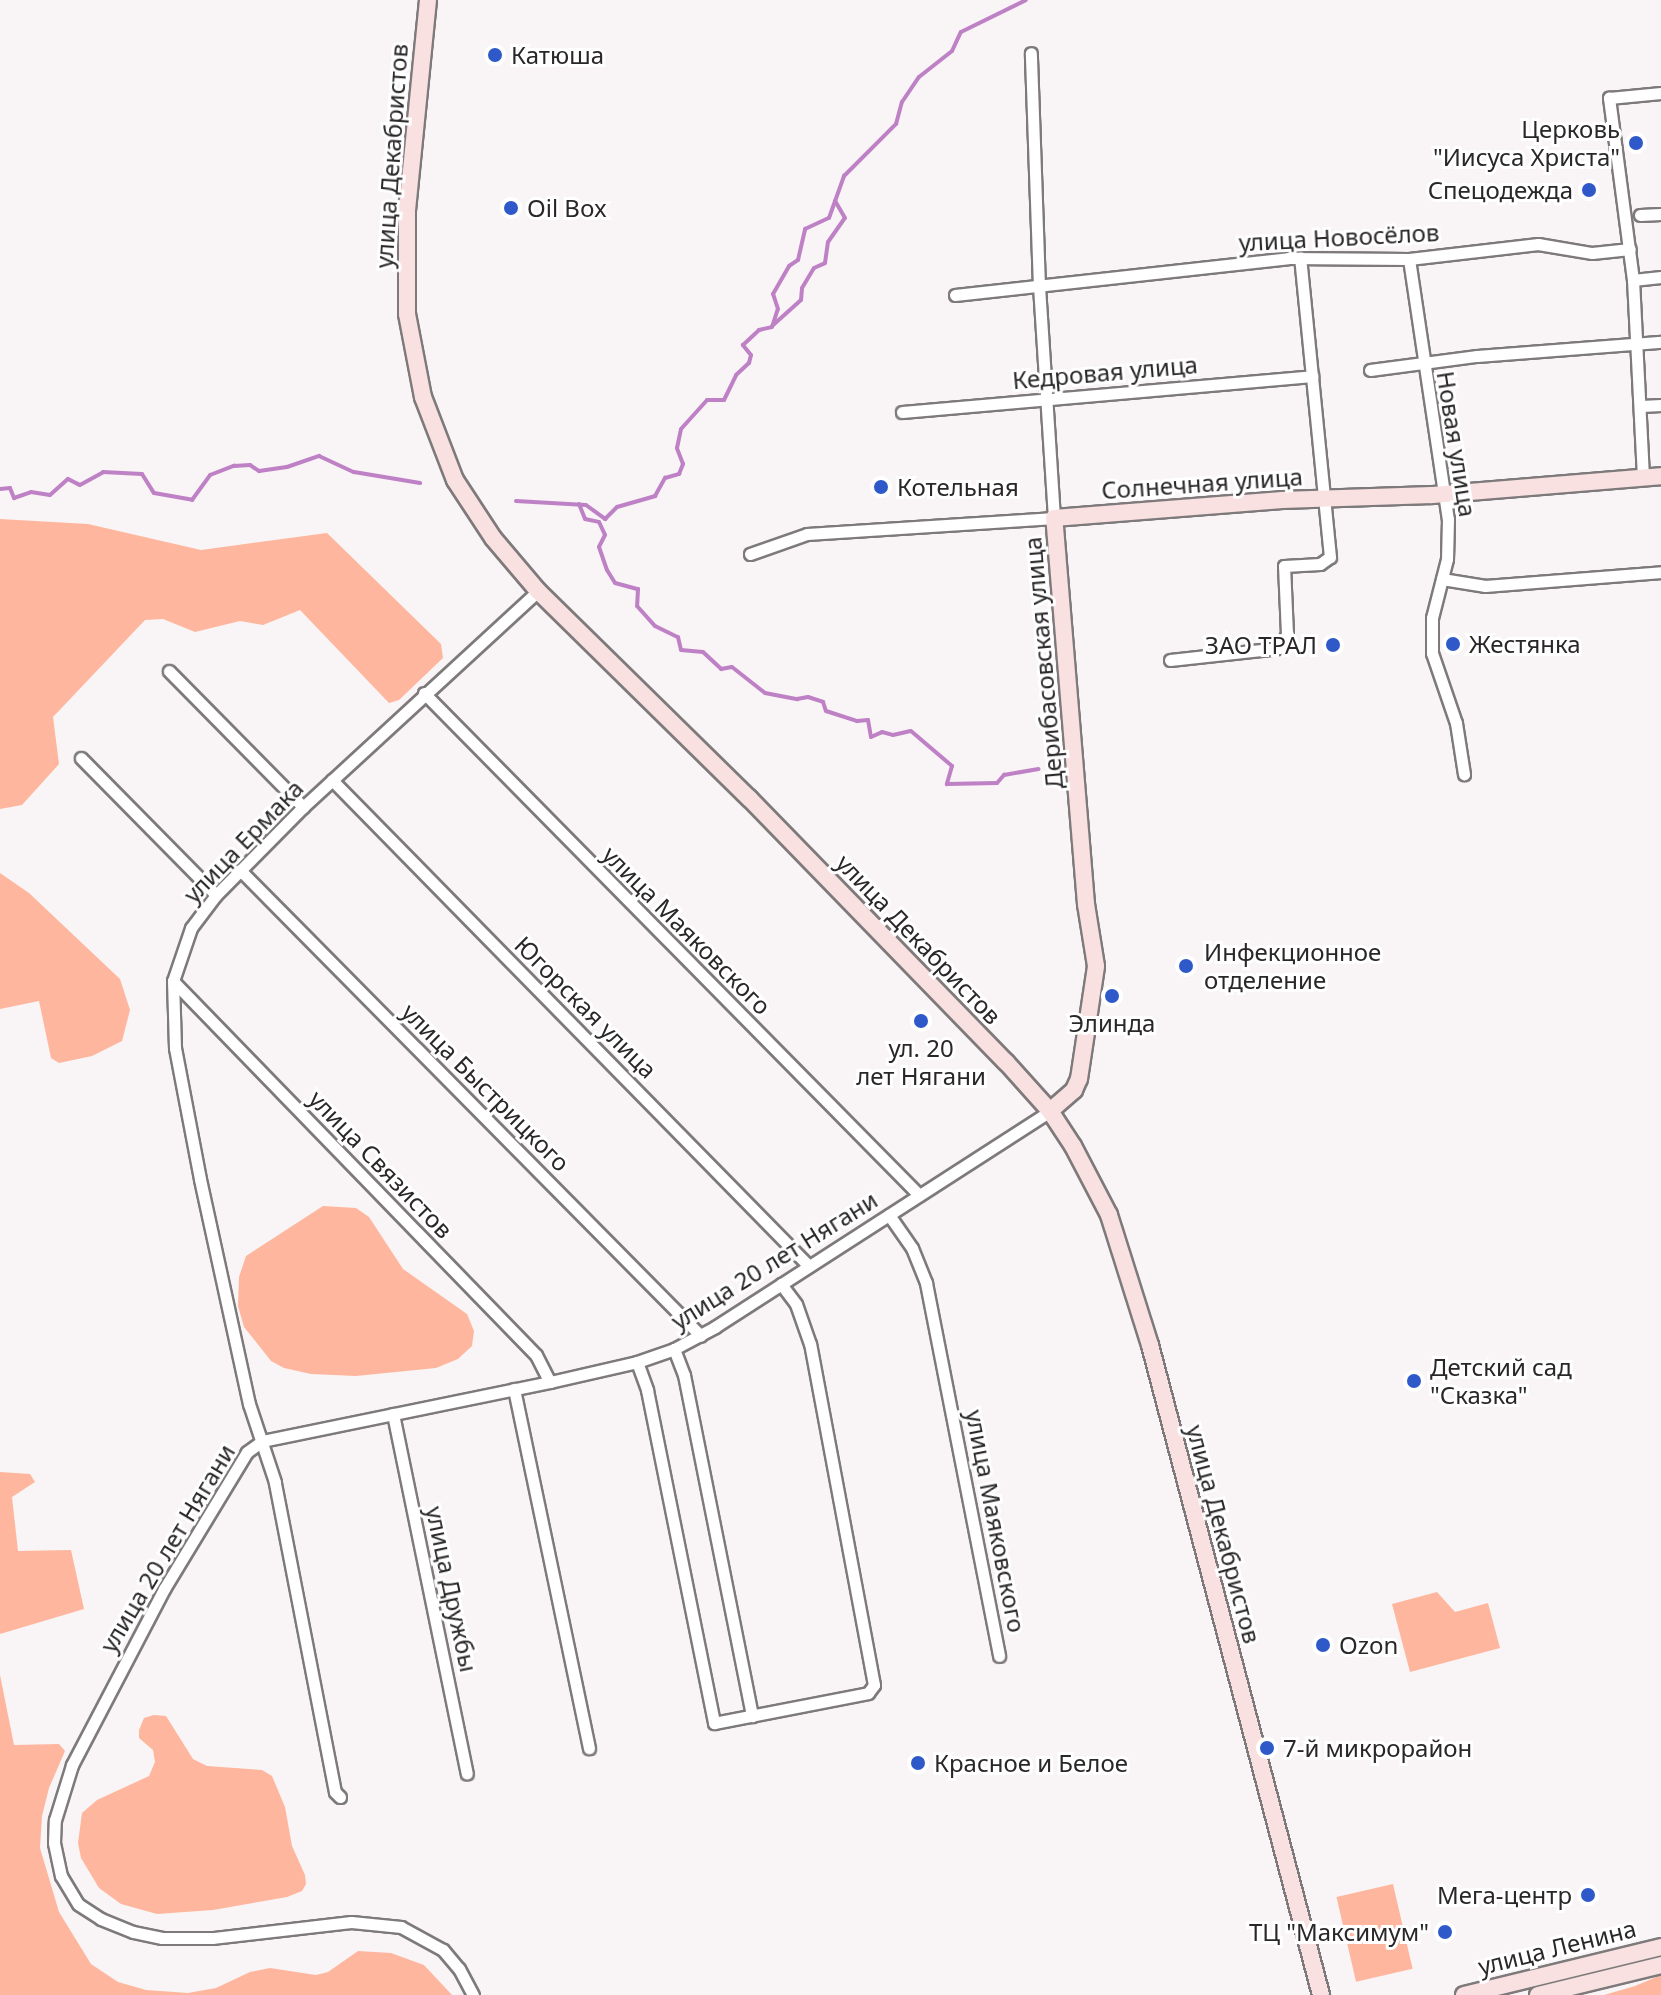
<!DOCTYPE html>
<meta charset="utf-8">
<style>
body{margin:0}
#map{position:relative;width:1661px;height:1995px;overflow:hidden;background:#f9f4f5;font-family:"Noto Sans",sans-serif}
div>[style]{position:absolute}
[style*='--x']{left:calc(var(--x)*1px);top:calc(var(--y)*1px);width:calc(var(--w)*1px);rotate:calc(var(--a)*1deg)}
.green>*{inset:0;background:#feb79e;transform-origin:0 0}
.stream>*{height:4px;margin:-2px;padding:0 2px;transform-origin:2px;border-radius:2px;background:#be81c5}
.roads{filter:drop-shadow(2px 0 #7e7a7b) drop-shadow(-2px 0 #7e7a7b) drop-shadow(0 2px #7e7a7b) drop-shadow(0 -2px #7e7a7b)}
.street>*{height:11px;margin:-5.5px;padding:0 5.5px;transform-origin:5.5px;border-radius:5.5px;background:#fff}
.secondary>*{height:16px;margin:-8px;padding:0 8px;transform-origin:8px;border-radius:8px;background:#f9e1e1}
.dots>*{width:22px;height:22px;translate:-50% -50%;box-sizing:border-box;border:4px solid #fff;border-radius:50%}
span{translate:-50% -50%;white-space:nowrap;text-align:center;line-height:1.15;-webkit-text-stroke:6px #fff;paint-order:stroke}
.poi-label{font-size:24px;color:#292728}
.left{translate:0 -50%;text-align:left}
.right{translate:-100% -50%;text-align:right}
.street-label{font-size:24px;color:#292728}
</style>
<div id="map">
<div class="green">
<div style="clip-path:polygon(0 519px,88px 524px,201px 550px,327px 533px,441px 644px,443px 658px,399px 700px,389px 703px,300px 610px,263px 625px,240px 621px,195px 632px,163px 619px,145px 620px,53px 717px,59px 764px,22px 805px,0 809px)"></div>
<div style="clip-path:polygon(0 873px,29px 893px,120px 979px,130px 1010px,122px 1041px,92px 1056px,59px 1063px,51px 1058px,39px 1001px,0 1009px)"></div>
<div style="clip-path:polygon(323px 1206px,356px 1208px,369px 1217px,403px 1269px,467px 1314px,474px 1331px,472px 1346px,458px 1359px,436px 1368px,356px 1376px,311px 1374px,284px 1368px,271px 1361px,244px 1327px,238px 1306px,239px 1277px,246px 1256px)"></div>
<div style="clip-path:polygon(0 1472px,30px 1474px,35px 1482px,12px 1497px,18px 1551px,71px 1550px,84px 1609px,0 1634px)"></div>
<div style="clip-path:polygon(1437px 1592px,1455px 1612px,1488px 1603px,1500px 1648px,1410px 1672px,1392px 1604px)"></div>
<div style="clip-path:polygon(0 1675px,14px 1745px,59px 1744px,65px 1751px,49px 1788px,42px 1816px,40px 1848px,59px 1912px,91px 1964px,118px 1982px,146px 1990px,188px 1993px,216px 1988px,250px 1972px,270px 1968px,316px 1975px,328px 1972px,358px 1951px,391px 1953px,424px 1965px,452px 1995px,0 1995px)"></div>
<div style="clip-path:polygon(154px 1715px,166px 1716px,193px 1759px,207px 1766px,262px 1770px,272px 1776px,285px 1807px,292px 1846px,305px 1875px,306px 1884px,302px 1891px,287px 1897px,213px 1910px,157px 1914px,121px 1904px,99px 1888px,81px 1858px,78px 1843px,82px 1813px,97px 1800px,149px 1776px,155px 1762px,153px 1750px,139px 1738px,139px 1730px,144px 1718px)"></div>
<div style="left:1393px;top:1884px;width:87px;height:58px;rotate:77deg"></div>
<div style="clip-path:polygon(1661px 1975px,1661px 1995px,1604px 1995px,1635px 1986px)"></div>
</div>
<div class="stream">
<div style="--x:772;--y:326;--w:39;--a:-42"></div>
<div style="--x:801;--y:300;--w:12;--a:-85"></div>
<div style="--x:802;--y:288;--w:23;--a:-59"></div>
<div style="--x:814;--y:268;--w:12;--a:-24"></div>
<div style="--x:825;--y:263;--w:21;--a:-82"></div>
<div style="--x:828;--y:242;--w:29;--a:-55"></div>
<div style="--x:845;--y:218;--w:20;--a:-120"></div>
<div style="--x:0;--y:489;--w:10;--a:-6"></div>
<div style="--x:10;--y:488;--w:11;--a:68"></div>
<div style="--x:14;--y:498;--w:18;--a:-19"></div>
<div style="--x:31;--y:492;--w:19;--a:9"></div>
<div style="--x:50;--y:495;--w:24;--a:-42"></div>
<div style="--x:68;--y:479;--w:13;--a:27"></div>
<div style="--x:80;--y:485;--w:26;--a:-29"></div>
<div style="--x:103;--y:472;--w:39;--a:3"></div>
<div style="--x:142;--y:474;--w:22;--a:58"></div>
<div style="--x:154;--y:493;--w:39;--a:10"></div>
<div style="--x:192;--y:500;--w:31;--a:-54"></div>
<div style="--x:210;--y:475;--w:26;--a:-21"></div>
<div style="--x:234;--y:466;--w:16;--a:-4"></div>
<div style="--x:250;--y:465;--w:11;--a:34"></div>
<div style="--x:259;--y:471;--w:28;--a:-8"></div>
<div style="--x:287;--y:467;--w:34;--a:-19"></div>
<div style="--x:319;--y:456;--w:38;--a:25"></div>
<div style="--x:354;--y:472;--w:67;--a:9.5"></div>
<div style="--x:516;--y:501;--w:70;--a:3.3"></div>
<div style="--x:586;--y:505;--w:24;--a:36"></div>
<div style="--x:605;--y:519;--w:17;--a:-45"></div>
<div style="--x:617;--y:507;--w:40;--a:-16"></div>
<div style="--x:655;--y:496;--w:21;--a:-61"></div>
<div style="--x:665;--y:478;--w:15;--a:-16"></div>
<div style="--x:679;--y:474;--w:11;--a:-68"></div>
<div style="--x:683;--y:464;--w:17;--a:-111"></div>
<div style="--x:677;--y:448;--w:19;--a:-78"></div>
<div style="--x:681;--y:429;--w:39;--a:-48"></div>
<div style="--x:707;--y:400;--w:17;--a:0"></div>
<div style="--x:724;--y:400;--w:28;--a:-64"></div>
<div style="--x:736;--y:375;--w:18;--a:-43"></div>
<div style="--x:749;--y:363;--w:8;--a:-76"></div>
<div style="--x:751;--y:355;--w:13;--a:-129"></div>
<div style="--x:743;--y:345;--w:22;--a:-43"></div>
<div style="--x:759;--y:330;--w:13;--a:-13"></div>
<div style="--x:772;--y:327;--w:19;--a:-72"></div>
<div style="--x:778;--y:309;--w:16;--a:-108"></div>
<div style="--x:773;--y:294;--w:32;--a:-60"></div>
<div style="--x:789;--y:266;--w:11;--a:-34"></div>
<div style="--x:798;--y:260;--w:32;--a:-77"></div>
<div style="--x:805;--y:229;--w:26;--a:-25"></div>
<div style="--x:829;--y:218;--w:45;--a:-70.3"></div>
<div style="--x:844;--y:176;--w:74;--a:-45"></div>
<div style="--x:896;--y:124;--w:23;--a:-75"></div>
<div style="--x:902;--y:102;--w:30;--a:-56"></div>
<div style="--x:919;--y:77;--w:42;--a:-38.2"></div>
<div style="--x:952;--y:51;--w:21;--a:-65"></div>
<div style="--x:961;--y:32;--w:72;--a:-26.2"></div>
<div style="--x:579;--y:504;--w:16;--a:68"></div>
<div style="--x:585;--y:519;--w:14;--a:12"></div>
<div style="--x:599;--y:522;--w:14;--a:65"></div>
<div style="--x:605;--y:535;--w:13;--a:117"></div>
<div style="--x:599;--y:547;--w:24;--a:71"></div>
<div style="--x:607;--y:570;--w:15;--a:58"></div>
<div style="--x:615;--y:583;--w:24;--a:15"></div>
<div style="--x:638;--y:589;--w:17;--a:93"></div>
<div style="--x:637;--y:606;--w:27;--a:48"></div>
<div style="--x:655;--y:626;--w:25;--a:26"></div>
<div style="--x:678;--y:637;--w:13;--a:77"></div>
<div style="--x:681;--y:650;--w:22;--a:5"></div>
<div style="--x:703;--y:652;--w:25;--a:43"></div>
<div style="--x:721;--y:669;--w:11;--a:-10"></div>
<div style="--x:732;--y:667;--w:42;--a:38.2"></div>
<div style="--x:765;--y:693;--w:33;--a:11"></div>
<div style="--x:797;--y:699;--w:11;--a:-10"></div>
<div style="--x:808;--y:697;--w:16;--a:18"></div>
<div style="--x:823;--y:702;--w:9;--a:72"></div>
<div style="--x:826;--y:711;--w:33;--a:18"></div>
<div style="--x:857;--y:721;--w:11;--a:-5"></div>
<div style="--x:868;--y:720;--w:17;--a:80"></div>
<div style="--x:871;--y:737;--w:12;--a:-24"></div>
<div style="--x:882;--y:732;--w:11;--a:15"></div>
<div style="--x:893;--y:735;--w:18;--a:-13"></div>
<div style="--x:911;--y:731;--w:54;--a:40.5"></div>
<div style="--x:952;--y:766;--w:19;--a:106"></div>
<div style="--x:947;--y:784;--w:50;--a:-1.1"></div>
<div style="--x:997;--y:783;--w:11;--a:-49"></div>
<div style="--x:1004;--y:775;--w:35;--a:-10"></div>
</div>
<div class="roads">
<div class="street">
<div style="--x:1640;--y:215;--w:21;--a:-3"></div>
<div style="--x:1409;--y:259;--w:263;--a:81.5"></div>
<div style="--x:1448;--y:519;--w:40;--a:91.4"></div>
<div style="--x:1447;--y:559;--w:61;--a:104.3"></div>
<div style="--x:1432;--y:618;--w:35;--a:90"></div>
<div style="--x:1432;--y:653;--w:74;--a:71.1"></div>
<div style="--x:1456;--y:723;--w:52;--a:81.1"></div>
<div style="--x:1633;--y:280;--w:28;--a:-6"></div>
<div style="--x:955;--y:295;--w:335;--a:-6.3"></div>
<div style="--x:1288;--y:258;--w:121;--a:0.5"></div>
<div style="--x:1409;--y:259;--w:130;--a:-6.6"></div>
<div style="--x:1538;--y:244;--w:55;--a:9.5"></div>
<div style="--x:1592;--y:253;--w:38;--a:-6"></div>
<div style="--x:1370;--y:370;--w:108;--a:-7.5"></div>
<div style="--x:1477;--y:356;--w:185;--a:-4.4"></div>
<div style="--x:1641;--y:406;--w:20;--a:-3"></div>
<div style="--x:902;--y:412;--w:412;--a:-5"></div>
<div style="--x:1643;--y:477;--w:197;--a:-92.9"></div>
<div style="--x:1633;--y:280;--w:184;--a:-97.5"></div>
<div style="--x:1609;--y:98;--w:52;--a:-5.5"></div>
<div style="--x:750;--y:554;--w:60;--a:-19.3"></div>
<div style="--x:807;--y:534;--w:248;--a:-3.7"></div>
<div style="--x:1054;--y:518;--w:231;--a:-93.7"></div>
<div style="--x:1039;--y:287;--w:234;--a:-92"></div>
<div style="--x:1442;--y:579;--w:44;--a:9.2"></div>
<div style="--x:1485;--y:586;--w:177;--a:-4.5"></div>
<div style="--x:1170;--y:660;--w:110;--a:-6.3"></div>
<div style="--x:1279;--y:648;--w:16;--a:-60"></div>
<div style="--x:1287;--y:634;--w:68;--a:-92.5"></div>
<div style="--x:1284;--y:566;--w:36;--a:-3"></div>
<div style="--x:1320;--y:564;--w:12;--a:-35"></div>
<div style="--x:1330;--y:557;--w:301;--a:-95.7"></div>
<div style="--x:169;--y:671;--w:191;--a:45.4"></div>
<div style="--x:424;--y:693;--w:705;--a:45.4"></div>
<div style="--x:81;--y:758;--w:192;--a:45.4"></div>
<div style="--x:332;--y:780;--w:681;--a:45.54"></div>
<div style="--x:240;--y:870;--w:655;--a:45.31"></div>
<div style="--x:173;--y:981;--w:521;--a:45.86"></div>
<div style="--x:536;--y:1355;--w:30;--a:63"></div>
<div style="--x:889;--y:1215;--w:40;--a:55.1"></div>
<div style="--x:912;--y:1248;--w:38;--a:68"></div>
<div style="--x:926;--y:1283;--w:380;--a:78.9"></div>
<div style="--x:674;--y:1349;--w:28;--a:69"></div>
<div style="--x:684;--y:1375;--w:348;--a:78.7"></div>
<div style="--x:637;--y:1362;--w:30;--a:70"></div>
<div style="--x:647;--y:1390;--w:340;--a:78.6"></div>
<div style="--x:714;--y:1723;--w:157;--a:-11"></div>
<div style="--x:868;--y:1693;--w:10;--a:-53"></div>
<div style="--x:874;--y:1685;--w:347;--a:-100.6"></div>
<div style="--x:810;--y:1344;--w:42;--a:-109.3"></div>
<div style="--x:796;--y:1304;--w:25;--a:-127"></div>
<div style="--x:514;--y:1389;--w:367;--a:78.2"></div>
<div style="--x:393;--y:1414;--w:367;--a:78.4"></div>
<div style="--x:340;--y:1797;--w:7;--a:-135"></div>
<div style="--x:335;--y:1792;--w:316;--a:-101"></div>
<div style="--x:275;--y:1482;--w:82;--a:-108.4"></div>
<div style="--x:249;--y:1404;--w:230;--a:-102.3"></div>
<div style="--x:200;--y:1179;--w:133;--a:-100.8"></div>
<div style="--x:175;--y:1048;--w:67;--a:-91.7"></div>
<div style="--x:173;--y:981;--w:56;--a:-71.2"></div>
<div style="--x:191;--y:928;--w:41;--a:-52.9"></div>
<div style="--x:216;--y:895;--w:124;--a:-45.3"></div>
<div style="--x:303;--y:807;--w:319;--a:-42.6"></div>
<div style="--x:473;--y:1995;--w:30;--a:-118"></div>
<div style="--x:459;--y:1969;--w:25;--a:-130"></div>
<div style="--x:443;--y:1950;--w:48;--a:-151.3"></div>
<div style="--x:401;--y:1927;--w:50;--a:-174.3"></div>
<div style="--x:351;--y:1922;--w:140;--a:173.4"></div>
<div style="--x:212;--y:1938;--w:50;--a:180"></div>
<div style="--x:162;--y:1938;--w:30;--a:-168"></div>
<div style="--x:133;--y:1932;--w:35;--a:-158"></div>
<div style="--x:101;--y:1919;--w:27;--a:-147"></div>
<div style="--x:78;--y:1904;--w:33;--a:-121"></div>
<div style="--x:61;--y:1876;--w:34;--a:-102"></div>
<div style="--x:54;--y:1843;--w:23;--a:-88"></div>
<div style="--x:55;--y:1820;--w:58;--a:-72.8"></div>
<div style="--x:72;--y:1765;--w:199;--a:-62.4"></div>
<div style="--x:164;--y:1589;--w:160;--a:-58.8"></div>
<div style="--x:247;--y:1452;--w:19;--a:-36"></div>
<div style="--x:262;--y:1441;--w:294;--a:-11.6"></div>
<div style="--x:550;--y:1382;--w:89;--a:-12.9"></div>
<div style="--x:637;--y:1362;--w:39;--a:-19"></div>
<div style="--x:674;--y:1349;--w:47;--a:-28.2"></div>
<div style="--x:715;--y:1327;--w:399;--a:-32.8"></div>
</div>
<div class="secondary">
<div style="--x:428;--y:0;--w:212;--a:95.7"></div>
<div style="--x:407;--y:211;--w:103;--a:90"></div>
<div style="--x:407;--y:314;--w:85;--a:79.1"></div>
<div style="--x:423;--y:397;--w:89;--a:68.9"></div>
<div style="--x:455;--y:480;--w:69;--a:56.8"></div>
<div style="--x:493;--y:538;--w:70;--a:49.7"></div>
<div style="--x:538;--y:591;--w:296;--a:44.5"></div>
<div style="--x:749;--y:798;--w:368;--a:45.8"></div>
<div style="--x:1006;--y:1062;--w:66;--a:48.1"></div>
<div style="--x:1050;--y:1111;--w:42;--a:56.7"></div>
<div style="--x:1073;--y:1146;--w:78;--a:62.4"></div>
<div style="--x:1109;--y:1215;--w:136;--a:72.5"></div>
<div style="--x:1150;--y:1345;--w:672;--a:75.26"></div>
<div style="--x:1050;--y:1111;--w:32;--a:-41"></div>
<div style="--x:1074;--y:1090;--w:12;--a:-66"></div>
<div style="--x:1079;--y:1079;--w:114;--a:-81.4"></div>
<div style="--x:1096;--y:966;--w:63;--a:-99.2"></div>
<div style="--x:1086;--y:904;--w:387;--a:-94.7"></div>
<div style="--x:1054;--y:518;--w:229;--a:-4.5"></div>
<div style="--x:1282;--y:500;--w:150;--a:-1.9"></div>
<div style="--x:1432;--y:495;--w:230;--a:-4.7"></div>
<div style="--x:1464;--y:1995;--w:203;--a:-13.7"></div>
<div style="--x:1538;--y:1995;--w:127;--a:-13.7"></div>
</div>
</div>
<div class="dots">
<div style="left:495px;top:55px;background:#2f58c8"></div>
<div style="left:1636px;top:143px;background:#2f58c8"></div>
<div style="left:1589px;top:190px;background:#2f58c8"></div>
<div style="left:511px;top:208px;background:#2f58c8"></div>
<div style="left:881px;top:487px;background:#2f58c8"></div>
<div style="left:1453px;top:644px;background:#2f58c8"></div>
<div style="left:1333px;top:645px;background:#2f58c8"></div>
<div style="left:1186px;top:966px;background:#2f58c8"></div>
<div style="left:1112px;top:996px;background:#2f58c8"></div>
<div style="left:921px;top:1021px;background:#2f58c8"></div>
<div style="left:1414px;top:1381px;background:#2f58c8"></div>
<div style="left:1323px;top:1645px;background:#2f58c8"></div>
<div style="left:1267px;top:1748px;background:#2f58c8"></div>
<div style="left:918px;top:1763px;background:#2f58c8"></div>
<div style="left:1588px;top:1895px;background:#2f58c8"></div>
<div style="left:1445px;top:1932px;background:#2f58c8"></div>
</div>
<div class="poi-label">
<span class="left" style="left:511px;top:55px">Катюша</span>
<span class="right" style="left:1620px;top:143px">Церковь<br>"Иисуса Христа"</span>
<span class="right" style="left:1573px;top:190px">Спецодежда</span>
<span class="left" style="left:527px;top:208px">Oil Box</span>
<span class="left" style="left:897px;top:487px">Котельная</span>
<span class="left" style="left:1469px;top:644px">Жестянка</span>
<span class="right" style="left:1317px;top:645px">ЗАО ТРАЛ</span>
<span class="left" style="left:1204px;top:966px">Инфекционное<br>отделение</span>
<span style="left:1112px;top:1023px">Элинда</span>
<span style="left:921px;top:1062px">ул. 20<br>лет Нягани</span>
<span class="left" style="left:1430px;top:1381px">Детский сад<br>"Сказка"</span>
<span class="left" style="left:1339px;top:1645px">Ozon</span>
<span class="left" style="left:1283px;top:1748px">7-й микрорайон</span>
<span class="left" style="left:934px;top:1763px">Красное и Белое</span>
<span class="right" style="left:1572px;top:1895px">Мега-центр</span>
<span class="right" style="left:1429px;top:1932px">ТЦ "Максимум"</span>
</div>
<div class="street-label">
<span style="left:391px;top:156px;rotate:-86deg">улица Декабристов</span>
<span style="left:1339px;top:237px;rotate:-3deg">улица Новосёлов</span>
<span style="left:1105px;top:372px;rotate:-5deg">Кедровая улица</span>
<span style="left:1457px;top:444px;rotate:81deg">Новая улица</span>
<span style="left:1202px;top:483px;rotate:-4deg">Солнечная улица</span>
<span style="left:1043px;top:663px;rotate:-95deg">Дерибасовская улица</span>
<span style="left:243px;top:841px;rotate:-46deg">улица Ермака</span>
<span style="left:687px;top:930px;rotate:45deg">улица Маяковского</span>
<span style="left:919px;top:939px;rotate:46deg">улица Декабристов</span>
<span style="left:586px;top:1007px;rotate:45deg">Югорская улица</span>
<span style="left:486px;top:1087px;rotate:45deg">улица Быстрицкого</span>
<span style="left:381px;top:1164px;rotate:46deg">улица Связистов</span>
<span style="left:774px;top:1260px;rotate:-32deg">улица 20 лет Нягани</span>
<span style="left:996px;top:1521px;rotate:79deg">улица Маяковского</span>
<span style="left:1224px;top:1534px;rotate:75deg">улица Декабристов</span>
<span style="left:167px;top:1548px;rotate:-59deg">улица 20 лет Нягани</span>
<span style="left:452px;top:1589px;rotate:78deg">улица Дружбы</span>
<span style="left:1557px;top:1947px;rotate:-14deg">улица Ленина</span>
</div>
</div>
